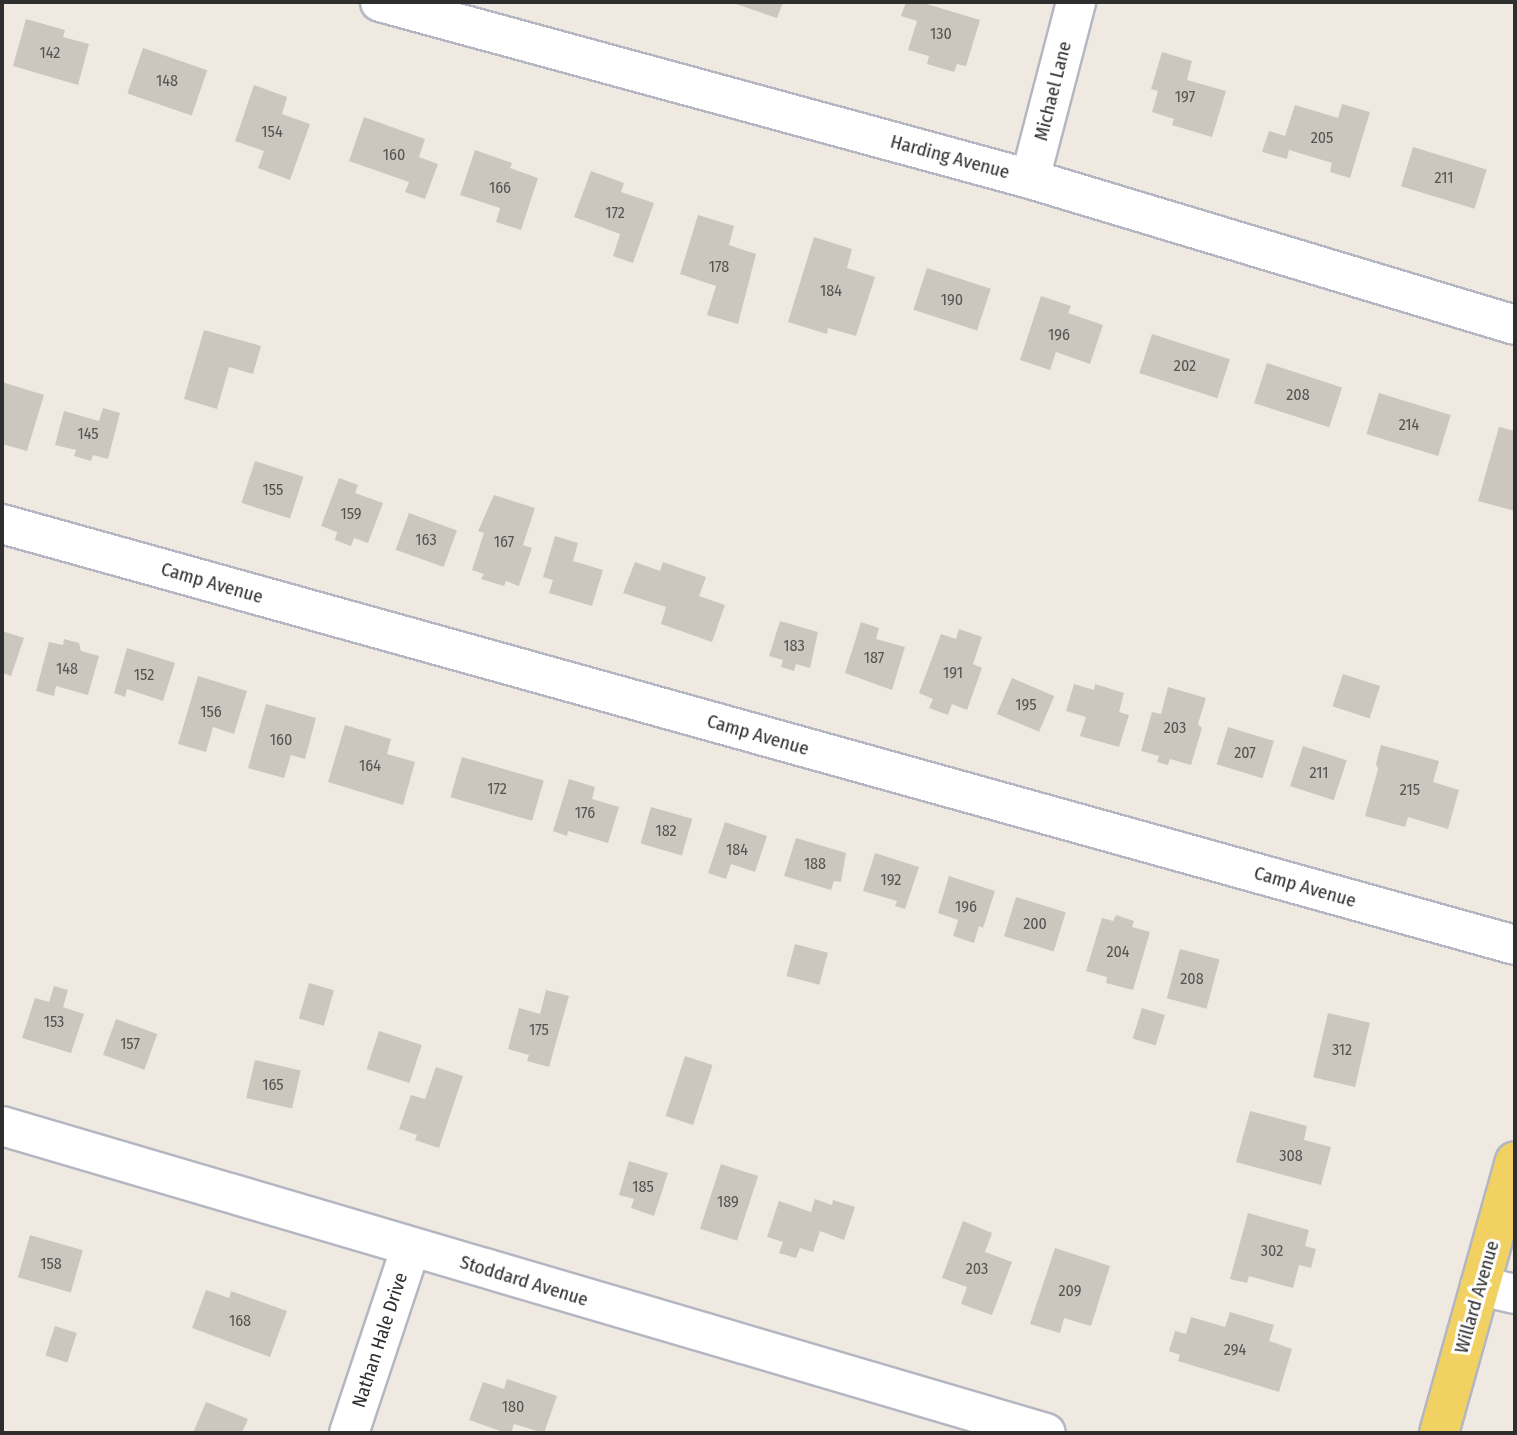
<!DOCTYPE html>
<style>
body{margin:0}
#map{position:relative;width:1517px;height:1435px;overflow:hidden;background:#efe9e1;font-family:"Fira Sans Condensed",sans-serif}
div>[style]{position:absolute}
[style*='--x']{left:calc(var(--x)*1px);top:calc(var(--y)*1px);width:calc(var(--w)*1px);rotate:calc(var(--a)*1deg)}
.building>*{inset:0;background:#cbc7bf;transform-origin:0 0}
.roads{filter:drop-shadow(2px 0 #b4b7c1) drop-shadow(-2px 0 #b4b7c1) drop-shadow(0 2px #b4b7c1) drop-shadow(0 -2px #b4b7c1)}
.minor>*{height:38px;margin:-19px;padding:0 19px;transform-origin:19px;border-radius:19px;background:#fff}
.major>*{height:38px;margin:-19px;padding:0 19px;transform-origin:19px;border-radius:19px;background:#f2d163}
span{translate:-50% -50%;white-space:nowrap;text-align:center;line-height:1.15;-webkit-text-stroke:6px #fff;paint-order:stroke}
.number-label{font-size:16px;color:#555452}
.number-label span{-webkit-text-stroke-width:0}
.street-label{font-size:19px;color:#2e2e2e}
.frame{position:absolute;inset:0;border:4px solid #2e2e2e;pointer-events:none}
</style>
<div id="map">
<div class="building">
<div style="clip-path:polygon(730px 2px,783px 2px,777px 18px)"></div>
<div style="clip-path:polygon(906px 2px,920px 2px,980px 20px,966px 66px,957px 64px,954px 72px,927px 64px,929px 56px,908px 50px,917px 21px,901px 16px)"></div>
<div style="clip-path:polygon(26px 19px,65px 30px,63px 37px,89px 44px,78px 85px,13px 66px)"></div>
<div style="left:143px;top:48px;width:68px;height:48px;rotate:19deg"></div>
<div style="clip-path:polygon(1162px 52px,1192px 61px,1187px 80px,1226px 91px,1212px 137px,1172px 125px,1174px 119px,1152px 112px,1158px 91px,1151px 89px)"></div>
<div style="clip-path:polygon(254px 85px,287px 97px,282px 114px,310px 124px,290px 180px,258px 168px,264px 151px,235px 141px)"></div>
<div style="clip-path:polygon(1342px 104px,1370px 112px,1350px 178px,1330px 172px,1332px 163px,1289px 150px,1287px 159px,1262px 152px,1269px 131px,1285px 136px,1295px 105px,1338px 118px)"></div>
<div style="clip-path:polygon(364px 117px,425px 139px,419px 157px,438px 164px,425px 199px,405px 192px,409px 182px,349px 161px)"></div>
<div style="left:1413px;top:147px;width:77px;height:41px;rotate:17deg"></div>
<div style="clip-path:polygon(475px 150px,512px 163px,510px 168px,538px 178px,521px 230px,496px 222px,500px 208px,460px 195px)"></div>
<div style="clip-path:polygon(591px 171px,624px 183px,621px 192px,654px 203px,633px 263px,613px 256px,620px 234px,574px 217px)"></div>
<div style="clip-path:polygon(698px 215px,734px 226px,729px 245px,756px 254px,738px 324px,707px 315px,716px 286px,680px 274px)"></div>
<div style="clip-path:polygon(814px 237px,852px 249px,847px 268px,875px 277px,856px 336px,828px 328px,827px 334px,788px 322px)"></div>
<div style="left:927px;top:268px;width:67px;height:44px;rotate:18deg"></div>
<div style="clip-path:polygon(1041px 296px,1071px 306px,1068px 313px,1103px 325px,1090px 364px,1056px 352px,1050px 370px,1020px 360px)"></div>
<div style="clip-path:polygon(204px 330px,261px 346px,253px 374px,229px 367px,217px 409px,184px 399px)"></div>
<div style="left:1152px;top:334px;width:82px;height:41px;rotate:18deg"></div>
<div style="left:1267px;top:363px;width:79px;height:42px;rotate:18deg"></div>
<div style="clip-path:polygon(2px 382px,44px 395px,27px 451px,2px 444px)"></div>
<div style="left:1379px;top:393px;width:75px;height:43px;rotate:17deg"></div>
<div style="clip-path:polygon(103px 408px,120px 413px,108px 459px,93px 455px,91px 461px,74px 456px,76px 450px,55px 445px,64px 411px,99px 421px)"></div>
<div style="clip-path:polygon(1499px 427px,1515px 431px,1515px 511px,1478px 501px)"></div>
<div style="left:255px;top:461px;width:51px;height:44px;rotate:18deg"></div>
<div style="clip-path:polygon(339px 478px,358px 485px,355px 493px,383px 503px,368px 543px,354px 538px,351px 546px,335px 540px,337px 532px,321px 526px)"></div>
<div style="clip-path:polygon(494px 495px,535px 508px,523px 545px,532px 548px,519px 586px,506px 581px,504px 586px,481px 579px,484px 574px,472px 570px,484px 533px,478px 531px)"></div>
<div style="left:409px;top:513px;width:51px;height:39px;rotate:20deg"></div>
<div style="clip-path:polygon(555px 536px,578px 543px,573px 561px,603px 570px,592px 606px,549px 593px,553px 580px,543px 577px)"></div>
<div style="clip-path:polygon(635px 562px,660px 571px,663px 562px,706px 577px,699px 596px,725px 605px,712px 642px,661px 624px,666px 607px,623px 593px)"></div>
<div style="clip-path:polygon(780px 621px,818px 632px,810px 668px,796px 664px,794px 671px,781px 667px,783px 660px,769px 656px)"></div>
<div style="clip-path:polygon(861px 622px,879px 628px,876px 639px,905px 647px,892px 690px,845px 673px)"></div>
<div style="clip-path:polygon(959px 629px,982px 637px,973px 664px,982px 668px,967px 710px,952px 704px,948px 715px,929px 708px,933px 699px,919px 693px,941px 634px,956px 639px)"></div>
<div style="clip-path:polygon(2px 631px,24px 638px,11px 676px,2px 673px)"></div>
<div style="clip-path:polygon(64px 639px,79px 643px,81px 651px,99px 656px,88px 695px,56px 686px,54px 696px,36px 691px,49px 642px,63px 645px)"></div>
<div style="clip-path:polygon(127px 648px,175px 663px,163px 701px,127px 689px,125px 697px,114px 693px)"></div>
<div style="left:1343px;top:674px;width:39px;height:34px;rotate:18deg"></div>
<div style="clip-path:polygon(198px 676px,247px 691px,234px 734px,213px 727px,206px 752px,178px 744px)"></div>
<div style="left:1012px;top:678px;width:46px;height:39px;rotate:23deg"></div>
<div style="clip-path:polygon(1074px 684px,1094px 690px,1095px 684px,1124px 693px,1119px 712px,1129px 715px,1119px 747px,1080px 736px,1086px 717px,1066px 711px)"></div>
<div style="clip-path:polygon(1168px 687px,1206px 698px,1198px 724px,1202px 728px,1191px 765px,1170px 759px,1168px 765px,1157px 762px,1159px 756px,1141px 751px,1152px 712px,1161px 714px)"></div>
<div style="clip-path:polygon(266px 704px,316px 718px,305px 759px,291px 755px,284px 778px,248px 768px)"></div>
<div style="clip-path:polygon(345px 725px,391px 739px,387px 754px,415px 762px,403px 805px,328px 782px)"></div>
<div style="left:1228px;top:727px;width:48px;height:39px;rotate:17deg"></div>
<div style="clip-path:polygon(1381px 745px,1439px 761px,1433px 782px,1459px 790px,1448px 829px,1408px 817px,1405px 827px,1365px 816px,1378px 769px,1376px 764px)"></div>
<div style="left:1303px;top:746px;width:46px;height:42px;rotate:18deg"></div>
<div style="left:462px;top:757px;width:85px;height:42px;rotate:16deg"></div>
<div style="clip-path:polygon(569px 779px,595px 787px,592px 799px,619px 807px,608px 843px,568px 831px,567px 836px,553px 831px)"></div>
<div style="left:651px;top:807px;width:43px;height:38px;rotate:16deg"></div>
<div style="clip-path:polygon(725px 822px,767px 836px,755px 872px,731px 864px,726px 879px,708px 873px)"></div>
<div style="clip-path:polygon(796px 838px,846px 853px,841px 882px,834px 881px,831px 890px,784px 876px)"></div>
<div style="clip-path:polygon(875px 853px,919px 867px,905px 909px,895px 906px,897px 901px,863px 891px)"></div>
<div style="clip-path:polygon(949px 876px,995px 891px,983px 928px,979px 926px,974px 943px,953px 936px,958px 920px,938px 913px)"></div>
<div style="left:1016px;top:897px;width:52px;height:41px;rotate:17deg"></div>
<div style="clip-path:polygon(1116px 915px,1134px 921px,1132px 927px,1150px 932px,1133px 990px,1106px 983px,1107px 977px,1086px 971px,1102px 918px,1113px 921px)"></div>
<div style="left:795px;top:944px;width:34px;height:33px;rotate:15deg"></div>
<div style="left:1180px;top:949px;width:41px;height:51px;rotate:15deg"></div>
<div style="left:309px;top:983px;width:26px;height:37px;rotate:16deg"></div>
<div style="clip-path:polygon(54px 986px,68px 990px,63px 1007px,84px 1014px,71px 1053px,22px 1038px,35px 998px,49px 1002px)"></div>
<div style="clip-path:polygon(546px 990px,569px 996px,549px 1067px,527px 1061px,529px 1055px,508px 1049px,519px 1008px,540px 1014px)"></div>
<div style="left:1142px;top:1008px;width:24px;height:32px;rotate:17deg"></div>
<div style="left:1328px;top:1013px;width:43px;height:66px;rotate:13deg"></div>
<div style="left:116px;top:1019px;width:44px;height:38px;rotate:20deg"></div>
<div style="left:379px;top:1031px;width:45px;height:40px;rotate:18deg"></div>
<div style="left:685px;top:1056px;width:29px;height:63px;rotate:18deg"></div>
<div style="left:255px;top:1060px;width:47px;height:39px;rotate:13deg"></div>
<div style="clip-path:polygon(436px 1067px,463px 1076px,439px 1148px,415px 1140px,417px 1135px,399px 1129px,411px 1095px,425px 1099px)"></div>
<div style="clip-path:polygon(1250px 1111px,1307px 1126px,1304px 1140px,1331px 1147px,1321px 1185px,1236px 1162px)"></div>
<div style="clip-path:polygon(629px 1161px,668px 1173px,654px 1216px,631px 1208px,634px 1199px,619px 1195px)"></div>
<div style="left:721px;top:1164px;width:39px;height:68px;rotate:18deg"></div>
<div style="clip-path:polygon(815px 1199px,832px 1205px,833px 1200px,855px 1207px,844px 1240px,820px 1231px,813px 1252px,800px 1248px,796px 1258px,779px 1253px,783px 1242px,767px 1237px,779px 1201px,811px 1212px)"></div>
<div style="clip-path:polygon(1248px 1213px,1309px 1230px,1305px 1246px,1316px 1249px,1311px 1268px,1299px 1265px,1293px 1288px,1249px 1276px,1247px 1283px,1230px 1279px)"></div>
<div style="clip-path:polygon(963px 1221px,992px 1233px,985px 1252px,1012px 1262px,992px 1315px,961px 1304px,967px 1287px,942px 1278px)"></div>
<div style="left:30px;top:1235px;width:55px;height:44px;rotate:16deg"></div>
<div style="clip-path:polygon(1055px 1248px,1110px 1266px,1091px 1326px,1064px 1318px,1060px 1333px,1030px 1324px)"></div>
<div style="clip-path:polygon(206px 1290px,229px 1298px,231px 1291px,287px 1311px,270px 1357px,192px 1328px)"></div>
<div style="clip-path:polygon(1230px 1312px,1274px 1325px,1269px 1341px,1292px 1349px,1279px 1392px,1178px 1361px,1180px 1355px,1169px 1351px,1175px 1331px,1186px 1334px,1191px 1317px,1225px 1327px)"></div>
<div style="left:55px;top:1326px;width:23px;height:31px;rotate:18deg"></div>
<div style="clip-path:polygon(507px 1379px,557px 1396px,544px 1433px,514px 1424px,511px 1433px,506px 1433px,469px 1420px,483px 1382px,504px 1389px)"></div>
<div style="clip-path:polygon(206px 1402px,248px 1419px,242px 1433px,193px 1433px)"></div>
</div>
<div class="roads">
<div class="minor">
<div style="--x:380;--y:2;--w:674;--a:15.23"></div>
<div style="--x:1030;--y:179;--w:506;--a:16.75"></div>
<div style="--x:1030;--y:179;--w:183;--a:-75.4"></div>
<div style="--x:2;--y:524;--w:1570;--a:15.55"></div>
<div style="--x:2;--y:1126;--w:1088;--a:16.39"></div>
<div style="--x:1480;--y:1286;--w:36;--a:13"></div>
<div style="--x:349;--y:1433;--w:196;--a:-71.6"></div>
</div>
<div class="major">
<div style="--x:1439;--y:1433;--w:282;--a:-74.4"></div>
</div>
</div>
<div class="number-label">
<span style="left:941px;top:34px">130</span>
<span style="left:50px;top:53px">142</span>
<span style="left:167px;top:81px">148</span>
<span style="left:1185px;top:97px">197</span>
<span style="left:272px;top:132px">154</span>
<span style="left:1322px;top:138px">205</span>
<span style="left:394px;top:155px">160</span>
<span style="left:1444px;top:178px">211</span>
<span style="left:500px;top:188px">166</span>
<span style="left:615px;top:213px">172</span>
<span style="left:719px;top:267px">178</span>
<span style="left:831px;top:291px">184</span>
<span style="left:952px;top:300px">190</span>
<span style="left:1059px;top:335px">196</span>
<span style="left:1185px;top:366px">202</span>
<span style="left:1298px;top:395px">208</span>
<span style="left:1409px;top:425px">214</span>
<span style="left:88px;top:434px">145</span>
<span style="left:273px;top:490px">155</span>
<span style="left:351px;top:514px">159</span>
<span style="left:426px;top:540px">163</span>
<span style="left:504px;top:542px">167</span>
<span style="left:794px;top:646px">183</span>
<span style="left:874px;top:658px">187</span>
<span style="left:67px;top:669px">148</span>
<span style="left:953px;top:673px">191</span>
<span style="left:144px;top:675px">152</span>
<span style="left:1026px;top:705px">195</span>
<span style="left:211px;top:712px">156</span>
<span style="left:1175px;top:728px">203</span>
<span style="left:281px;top:740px">160</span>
<span style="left:1245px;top:753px">207</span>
<span style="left:370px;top:766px">164</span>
<span style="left:1319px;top:773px">211</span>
<span style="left:497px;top:789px">172</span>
<span style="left:1410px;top:790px">215</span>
<span style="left:585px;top:813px">176</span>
<span style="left:666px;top:831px">182</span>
<span style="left:737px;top:850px">184</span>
<span style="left:815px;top:864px">188</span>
<span style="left:891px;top:880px">192</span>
<span style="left:966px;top:907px">196</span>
<span style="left:1035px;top:924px">200</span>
<span style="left:1118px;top:952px">204</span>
<span style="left:1192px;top:979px">208</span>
<span style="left:54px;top:1022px">153</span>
<span style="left:539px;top:1030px">175</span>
<span style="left:130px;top:1044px">157</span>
<span style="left:1342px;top:1050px">312</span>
<span style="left:273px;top:1085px">165</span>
<span style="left:1291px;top:1156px">308</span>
<span style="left:643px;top:1187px">185</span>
<span style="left:728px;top:1202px">189</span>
<span style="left:1272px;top:1251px">302</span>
<span style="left:51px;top:1264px">158</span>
<span style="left:977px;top:1269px">203</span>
<span style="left:1070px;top:1291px">209</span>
<span style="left:240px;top:1321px">168</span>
<span style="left:1235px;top:1350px">294</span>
<span style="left:513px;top:1407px">180</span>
</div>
<div class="street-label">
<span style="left:1053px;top:91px;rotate:-76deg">Michael Lane</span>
<span style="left:950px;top:157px;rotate:15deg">Harding Avenue</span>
<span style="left:212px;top:583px;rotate:16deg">Camp Avenue</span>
<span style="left:758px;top:735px;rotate:16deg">Camp Avenue</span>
<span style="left:1305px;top:887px;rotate:16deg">Camp Avenue</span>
<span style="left:524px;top:1281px;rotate:17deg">Stoddard Avenue</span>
<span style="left:1477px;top:1297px;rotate:-74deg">Willard Avenue</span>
<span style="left:380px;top:1340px;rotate:-72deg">Nathan Hale Drive</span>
</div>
<div class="frame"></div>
</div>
